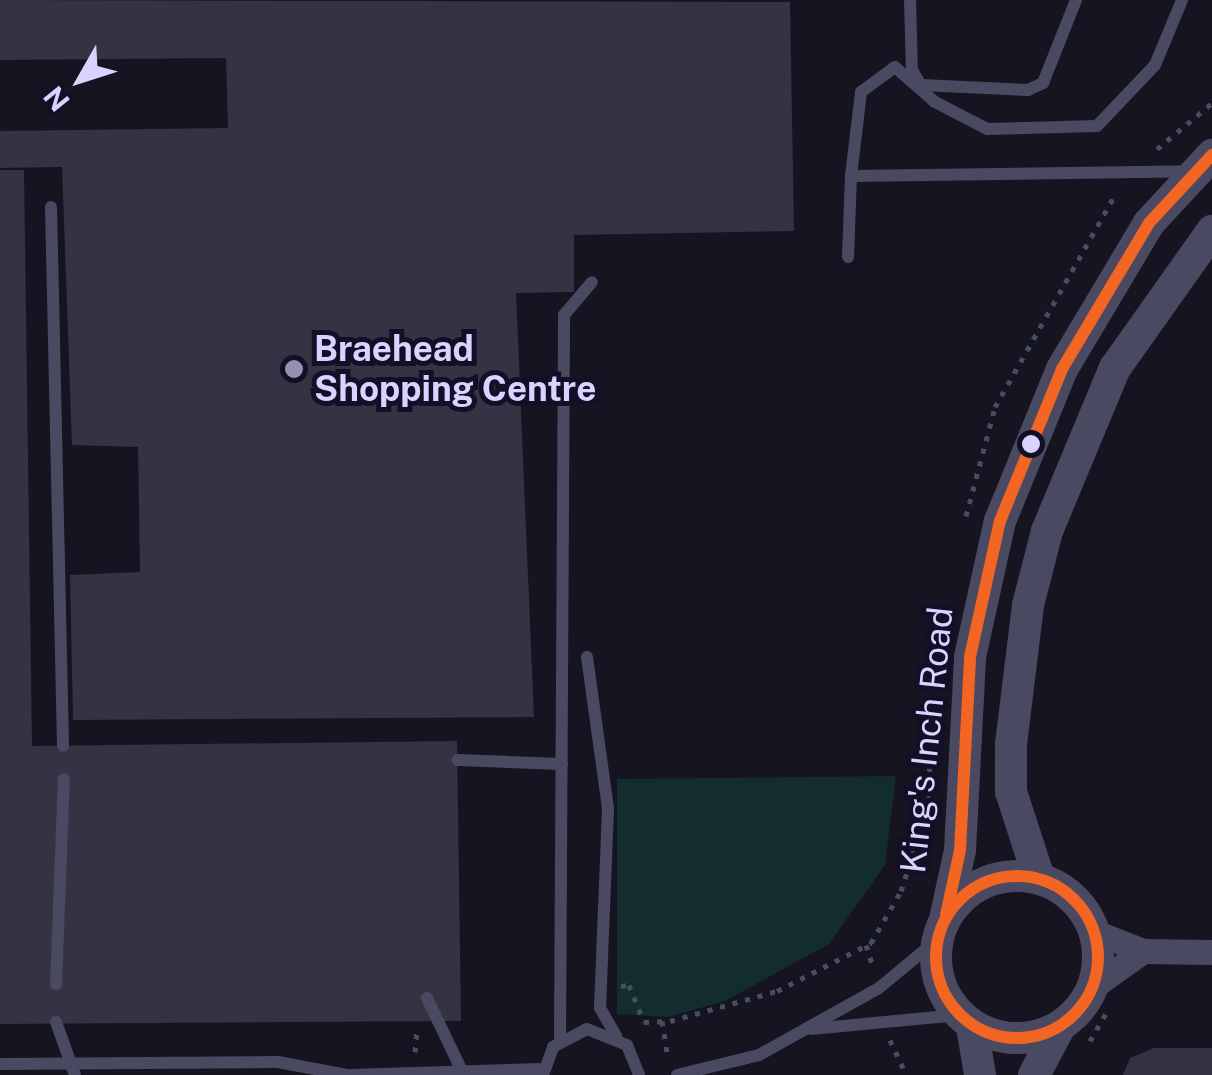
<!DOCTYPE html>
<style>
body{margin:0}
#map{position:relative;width:1212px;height:1075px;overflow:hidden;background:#161421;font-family:"Public Sans",sans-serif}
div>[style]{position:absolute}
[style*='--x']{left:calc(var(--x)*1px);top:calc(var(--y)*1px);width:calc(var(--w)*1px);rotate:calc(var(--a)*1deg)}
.green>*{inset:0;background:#132c2d}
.building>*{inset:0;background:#343243}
.path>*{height:5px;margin-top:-2.5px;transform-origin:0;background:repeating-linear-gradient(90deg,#44505f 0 5px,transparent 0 13px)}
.service>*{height:12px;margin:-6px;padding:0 6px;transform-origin:6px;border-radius:6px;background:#4a4962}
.minor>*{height:25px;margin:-12.5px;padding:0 12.5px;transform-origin:12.5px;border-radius:12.5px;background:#4a4962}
.tertiary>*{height:32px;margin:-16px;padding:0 16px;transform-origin:16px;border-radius:16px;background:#4a4962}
.tertiary>.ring{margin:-16px;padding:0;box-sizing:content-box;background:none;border:32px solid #4a4962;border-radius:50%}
.bus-1>*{height:12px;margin:-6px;padding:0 6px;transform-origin:6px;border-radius:6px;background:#f26522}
.bus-1>.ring{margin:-6px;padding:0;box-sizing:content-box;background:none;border:12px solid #f26522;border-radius:50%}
.dots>*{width:28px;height:28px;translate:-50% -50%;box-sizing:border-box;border:5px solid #130f26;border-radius:50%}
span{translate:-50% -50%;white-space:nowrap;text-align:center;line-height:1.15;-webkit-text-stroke:10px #130f26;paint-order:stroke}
.poi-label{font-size:35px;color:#d9d4ff;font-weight:700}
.left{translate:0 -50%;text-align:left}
.street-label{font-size:35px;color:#d9d4ff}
.north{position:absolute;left:30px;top:30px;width:100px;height:100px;-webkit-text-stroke:8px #130f26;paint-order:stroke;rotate:231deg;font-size:28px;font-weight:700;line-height:40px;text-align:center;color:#d9d4ff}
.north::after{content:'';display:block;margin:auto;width:35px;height:45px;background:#d9d4ff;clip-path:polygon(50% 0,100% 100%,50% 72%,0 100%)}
</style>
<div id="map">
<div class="green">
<div style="clip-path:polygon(896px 776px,885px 865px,829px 944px,725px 1001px,668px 1017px,617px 1014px,617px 779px)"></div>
</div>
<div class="building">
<div style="clip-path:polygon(0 0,790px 2px,794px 231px,574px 235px,574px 292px,516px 293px,534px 717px,73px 720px,70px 575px,140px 572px,138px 447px,72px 445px,62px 167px,0 168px,0 131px,228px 128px,226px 58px,0 60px)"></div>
<div style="clip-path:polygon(0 170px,24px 170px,32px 746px,457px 741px,461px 1021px,0 1024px)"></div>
<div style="clip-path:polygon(1154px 1048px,1212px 1048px,1212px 1075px,1123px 1075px,1130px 1058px)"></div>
</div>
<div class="path">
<div style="--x:1157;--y:149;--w:72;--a:-39.9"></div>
<div style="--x:966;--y:516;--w:113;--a:-75.1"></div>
<div style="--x:995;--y:407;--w:246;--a:-60.5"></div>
<div style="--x:866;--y:945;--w:22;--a:72"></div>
<div style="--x:621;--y:986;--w:8;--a:-7"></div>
<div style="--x:629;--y:985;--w:40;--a:68"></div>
<div style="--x:644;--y:1022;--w:26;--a:-2"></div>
<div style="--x:670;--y:1021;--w:111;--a:-15.7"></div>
<div style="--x:777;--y:991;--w:106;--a:-27.1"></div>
<div style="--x:871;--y:943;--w:60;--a:-60"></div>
<div style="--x:901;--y:891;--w:85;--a:-72.2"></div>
<div style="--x:927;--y:810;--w:111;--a:-86.4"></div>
<div style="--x:662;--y:1021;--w:37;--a:81"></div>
<div style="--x:890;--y:1040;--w:38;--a:65"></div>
<div style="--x:1090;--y:1041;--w:34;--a:-60"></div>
<div style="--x:415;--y:1052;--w:22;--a:-85"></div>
</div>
<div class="service">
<div style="--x:910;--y:0;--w:70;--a:88.4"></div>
<div style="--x:912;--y:70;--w:17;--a:59"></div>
<div style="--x:921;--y:85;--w:107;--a:2.7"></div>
<div style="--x:1028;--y:90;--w:17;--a:-25"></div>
<div style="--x:1043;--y:83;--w:89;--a:-68.3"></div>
<div style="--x:851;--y:176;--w:85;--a:-83.2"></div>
<div style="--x:861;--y:92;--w:42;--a:-36.3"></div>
<div style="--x:895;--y:67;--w:53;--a:41.2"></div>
<div style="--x:935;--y:102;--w:59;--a:27.4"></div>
<div style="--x:987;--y:129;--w:110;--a:-1.6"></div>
<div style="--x:1097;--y:126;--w:84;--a:-46.4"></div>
<div style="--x:1155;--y:65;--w:70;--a:-67.4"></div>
<div style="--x:51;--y:207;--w:539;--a:88.72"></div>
<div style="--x:848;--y:257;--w:81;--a:-87.9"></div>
<div style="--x:851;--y:176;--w:340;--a:-0.8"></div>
<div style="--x:587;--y:657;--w:153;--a:82.1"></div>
<div style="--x:608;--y:809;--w:199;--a:92.3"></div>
<div style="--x:600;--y:1008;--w:32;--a:60"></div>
<div style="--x:458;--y:760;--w:104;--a:2.2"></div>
<div style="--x:56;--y:984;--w:205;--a:-87.8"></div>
<div style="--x:427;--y:998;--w:81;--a:64.4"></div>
<div style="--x:56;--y:1022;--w:56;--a:70.3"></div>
<div style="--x:811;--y:1029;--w:148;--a:-5.4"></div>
<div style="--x:560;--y:1041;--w:726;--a:-89.68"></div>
<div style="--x:564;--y:315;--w:43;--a:-49.7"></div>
<div style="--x:0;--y:1064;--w:278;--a:-0.4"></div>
<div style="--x:278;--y:1062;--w:70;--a:10.7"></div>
<div style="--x:351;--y:1075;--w:192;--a:-1.8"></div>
<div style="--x:543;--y:1075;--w:30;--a:-70"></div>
<div style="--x:553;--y:1047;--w:38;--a:-28"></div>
<div style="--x:587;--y:1029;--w:43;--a:21.8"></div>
<div style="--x:627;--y:1045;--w:32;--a:68"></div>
<div style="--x:677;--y:1075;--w:84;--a:-13.7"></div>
<div style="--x:759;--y:1055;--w:137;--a:-29.2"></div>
<div style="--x:879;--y:988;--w:75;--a:-39.6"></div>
</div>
<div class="minor">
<div style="--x:1095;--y:932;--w:52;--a:21.6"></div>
<div style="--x:1143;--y:951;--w:69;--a:0.8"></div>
<div style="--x:1094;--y:986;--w:60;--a:-35.5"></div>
</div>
<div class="tertiary">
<div class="ring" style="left:936px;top:876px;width:130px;height:130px"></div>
<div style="--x:1039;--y:878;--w:90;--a:-108"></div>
<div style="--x:1011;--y:792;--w:48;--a:-90"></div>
<div style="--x:1011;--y:744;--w:140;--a:-83"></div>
<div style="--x:1028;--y:605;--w:76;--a:-75.6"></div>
<div style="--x:1047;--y:531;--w:177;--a:-67.4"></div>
<div style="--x:1115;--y:368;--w:168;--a:-54.7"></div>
<div style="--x:946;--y:915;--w:66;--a:-77.8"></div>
<div style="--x:960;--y:850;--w:193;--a:-87"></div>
<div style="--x:970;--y:657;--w:139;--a:-77.6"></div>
<div style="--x:1000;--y:521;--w:164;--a:-67.8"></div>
<div style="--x:1062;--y:369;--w:170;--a:-59.2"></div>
<div style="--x:1149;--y:223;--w:93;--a:-47.2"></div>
<div style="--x:972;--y:1026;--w:50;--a:80.7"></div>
<div style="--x:1034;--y:1075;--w:53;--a:-62"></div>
</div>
<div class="bus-1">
<div class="ring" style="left:936px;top:876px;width:150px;height:150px"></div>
<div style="--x:946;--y:915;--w:66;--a:-77.8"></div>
<div style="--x:960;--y:850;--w:193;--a:-87"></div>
<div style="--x:970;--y:657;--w:139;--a:-77.6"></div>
<div style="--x:1000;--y:521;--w:164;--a:-67.8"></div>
<div style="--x:1062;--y:369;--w:170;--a:-59.2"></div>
<div style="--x:1149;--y:223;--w:93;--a:-47.2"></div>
</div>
<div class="dots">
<div style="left:294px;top:369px;background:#9591b1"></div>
<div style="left:1031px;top:444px;background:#d9d4ff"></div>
</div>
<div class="poi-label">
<span class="left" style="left:314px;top:369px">Braehead<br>Shopping Centre</span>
</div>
<div class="street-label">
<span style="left:927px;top:740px;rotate:-84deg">King's Inch Road</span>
</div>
<div class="north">N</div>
</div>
